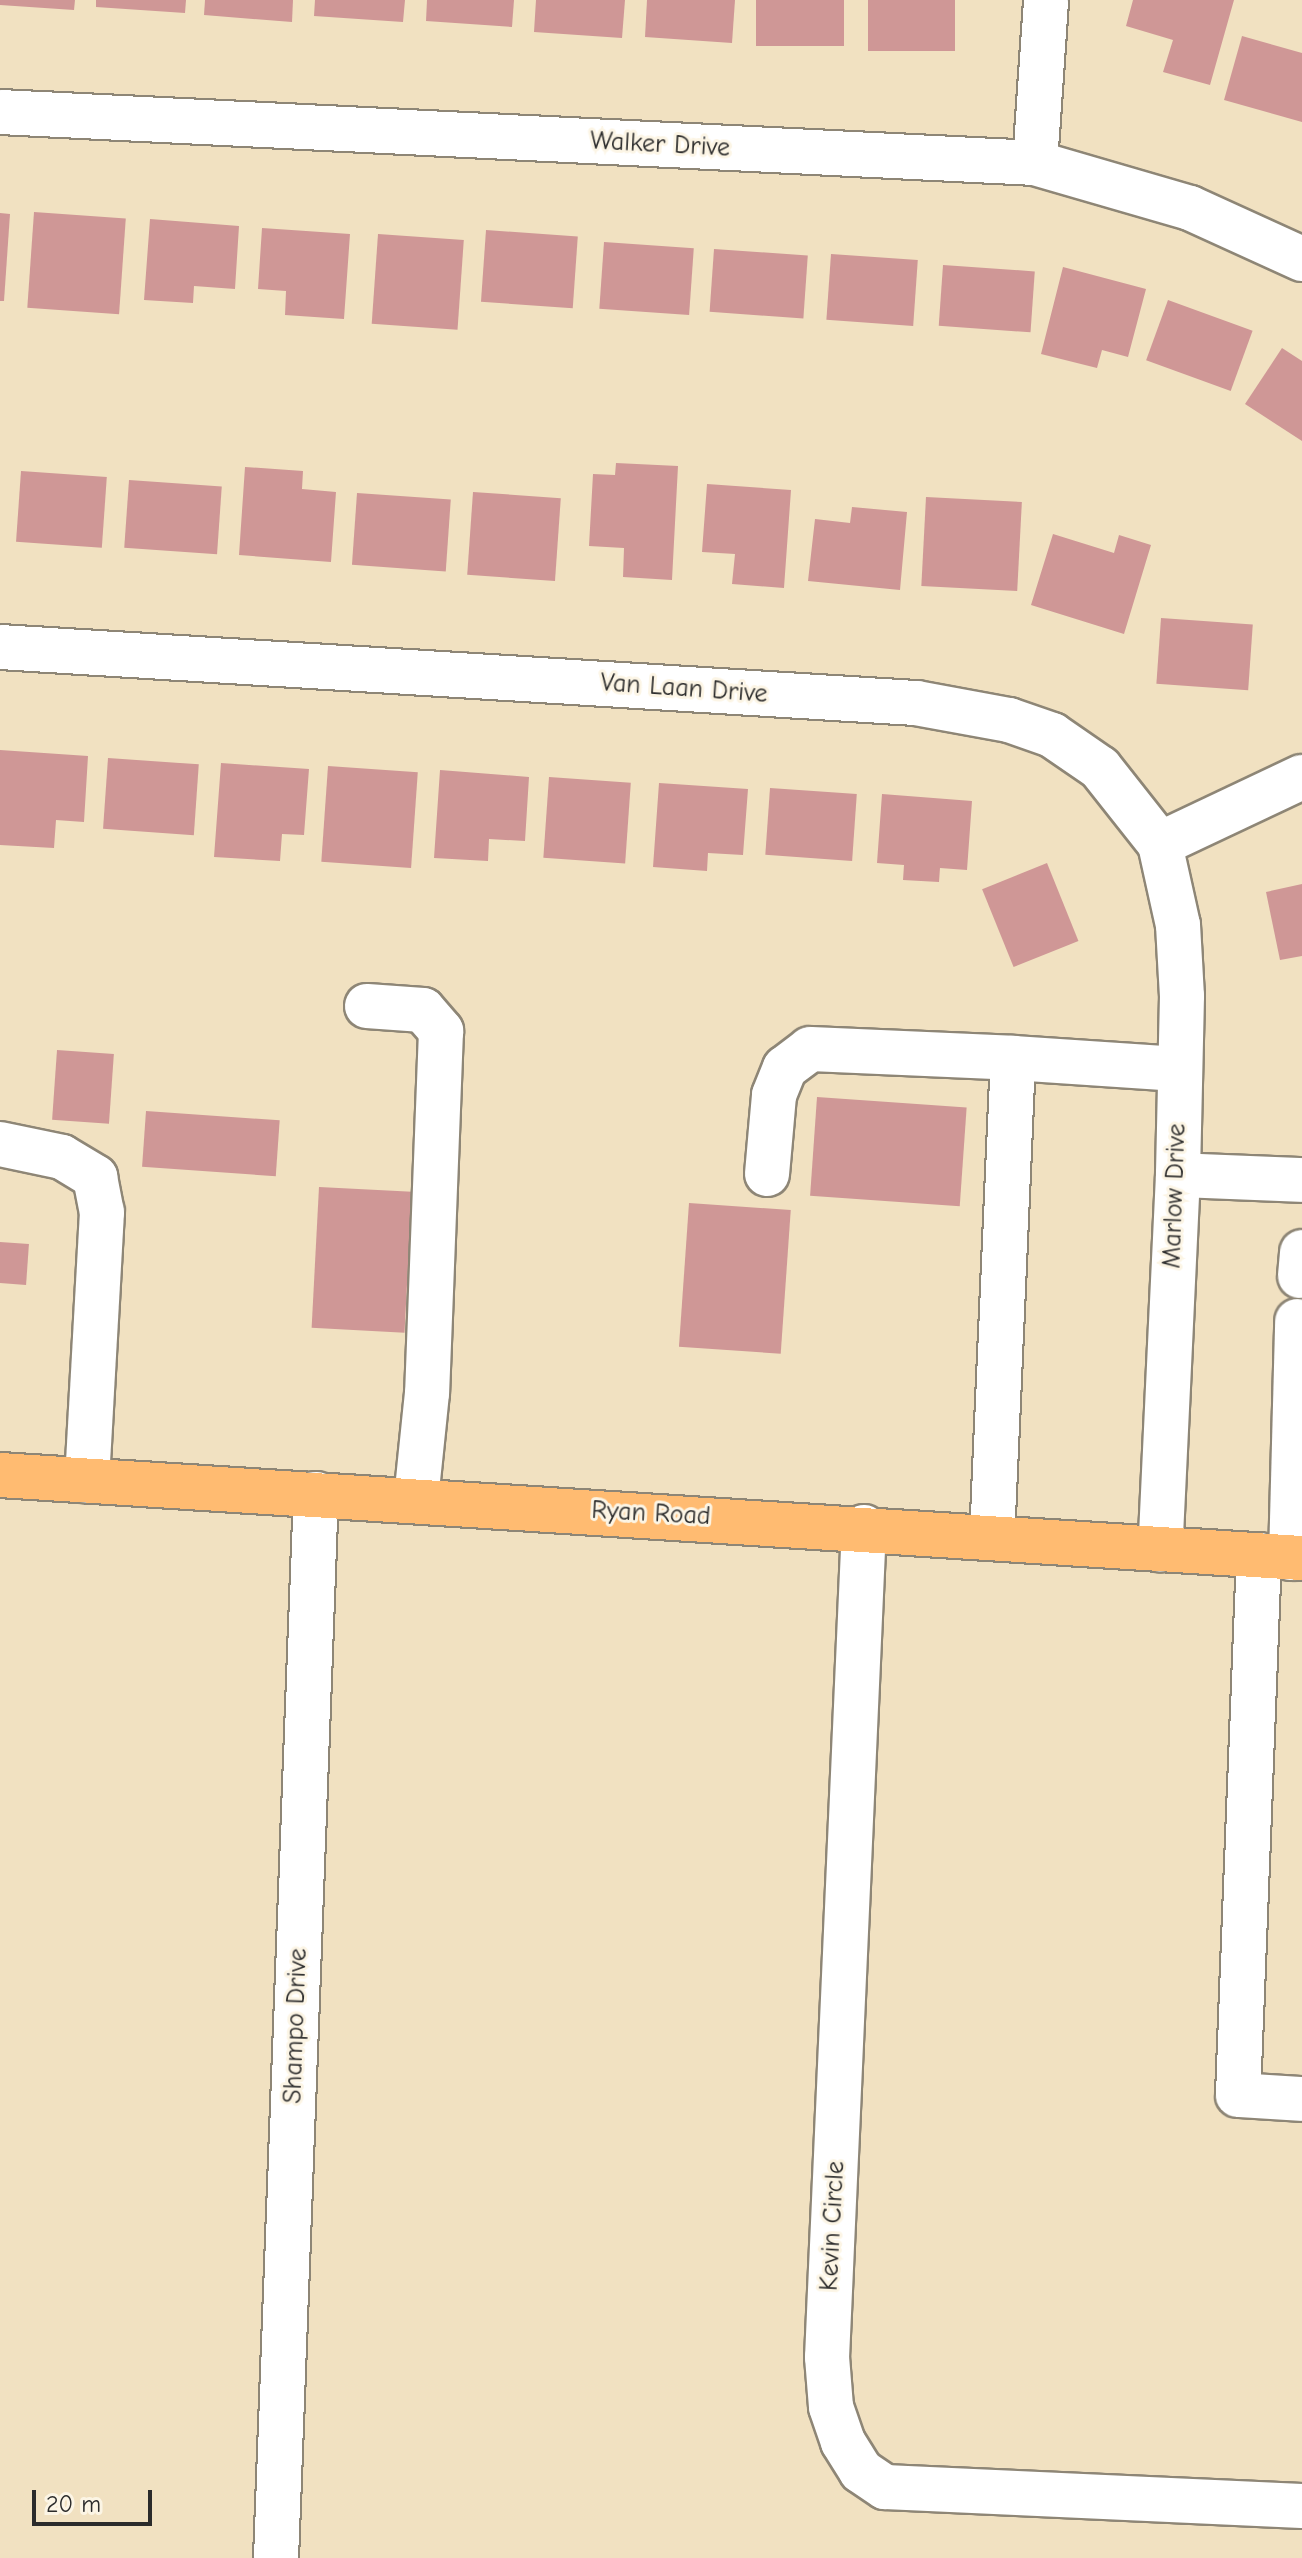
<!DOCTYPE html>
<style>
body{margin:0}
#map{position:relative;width:1302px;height:2558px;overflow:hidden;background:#f1e1c1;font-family:"Comic Neue",sans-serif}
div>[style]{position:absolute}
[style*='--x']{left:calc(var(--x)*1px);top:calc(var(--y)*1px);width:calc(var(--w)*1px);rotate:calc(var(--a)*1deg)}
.building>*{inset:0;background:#cf9796;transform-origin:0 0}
.roads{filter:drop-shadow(2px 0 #8e8676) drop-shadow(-2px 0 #8e8676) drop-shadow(0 2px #8e8676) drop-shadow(0 -2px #8e8676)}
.minor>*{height:44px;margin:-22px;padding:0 22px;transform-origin:22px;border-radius:22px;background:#fff}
.major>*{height:44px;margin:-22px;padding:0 22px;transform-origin:22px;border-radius:22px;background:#ffbb71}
span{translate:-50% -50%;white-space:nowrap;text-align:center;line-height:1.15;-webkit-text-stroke:6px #fcf5e5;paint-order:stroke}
.street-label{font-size:26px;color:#2b2b2b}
.scale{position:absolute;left:32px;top:2490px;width:120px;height:36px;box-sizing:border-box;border:4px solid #2b2b2b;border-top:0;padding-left:10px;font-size:24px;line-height:28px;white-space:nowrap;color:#2b2b2b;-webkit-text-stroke:6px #fcf5e5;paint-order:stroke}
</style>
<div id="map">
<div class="building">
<div style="clip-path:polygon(0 0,75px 0,74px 10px,0 5px)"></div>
<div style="clip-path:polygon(96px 0,186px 0,185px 13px,96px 7px)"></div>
<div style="clip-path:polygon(205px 0,293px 0,292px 22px,204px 15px)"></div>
<div style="clip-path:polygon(315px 0,405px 0,403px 22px,314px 16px)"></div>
<div style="clip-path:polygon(427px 0,514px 0,512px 27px,426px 21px)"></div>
<div style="clip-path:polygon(536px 0,625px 0,622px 38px,534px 32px)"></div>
<div style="clip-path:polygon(647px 0,735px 0,732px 43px,645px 37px)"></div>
<div style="left:756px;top:0;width:88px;height:46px"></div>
<div style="left:868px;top:0;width:87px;height:51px"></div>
<div style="clip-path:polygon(1133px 0,1234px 0,1210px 85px,1163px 72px,1173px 40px,1126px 26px)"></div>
<div style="clip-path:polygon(1242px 36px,1302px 53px,1302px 122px,1224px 100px)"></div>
<div style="left:34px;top:212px;width:92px;height:96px;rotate:4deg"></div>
<div style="clip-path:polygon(0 213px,10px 214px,4px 301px,0 301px)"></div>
<div style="clip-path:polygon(150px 219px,239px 226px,235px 289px,194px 286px,193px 303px,144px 300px)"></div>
<div style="clip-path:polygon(262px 228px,350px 234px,344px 319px,285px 315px,286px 291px,258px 289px)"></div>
<div style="left:486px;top:230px;width:92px;height:72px;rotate:4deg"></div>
<div style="left:378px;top:234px;width:86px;height:90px;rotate:4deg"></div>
<div style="left:604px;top:242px;width:90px;height:67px;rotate:4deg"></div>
<div style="left:714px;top:249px;width:94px;height:63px;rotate:4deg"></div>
<div style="left:831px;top:254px;width:87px;height:66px;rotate:4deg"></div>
<div style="left:943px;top:265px;width:92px;height:61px;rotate:4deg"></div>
<div style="clip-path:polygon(1063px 267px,1146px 289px,1128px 357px,1102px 350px,1097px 368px,1041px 354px)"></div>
<div style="left:1168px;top:300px;width:90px;height:64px;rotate:20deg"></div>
<div style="clip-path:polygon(1282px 348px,1302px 361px,1302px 441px,1245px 404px)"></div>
<div style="clip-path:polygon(616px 463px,678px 466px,672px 580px,623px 577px,624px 548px,589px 546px,593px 474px,615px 475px)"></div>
<div style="clip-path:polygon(245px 467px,303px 471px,302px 489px,336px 492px,331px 562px,239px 555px)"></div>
<div style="left:21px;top:471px;width:86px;height:71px;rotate:4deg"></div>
<div style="left:129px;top:480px;width:93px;height:68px;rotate:4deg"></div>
<div style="clip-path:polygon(707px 484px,791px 490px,784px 588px,732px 584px,735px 554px,702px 552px)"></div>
<div style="left:473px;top:492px;width:88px;height:83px;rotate:4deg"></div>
<div style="left:357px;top:493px;width:94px;height:72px;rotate:4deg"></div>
<div style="left:926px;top:497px;width:96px;height:89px;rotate:3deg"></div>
<div style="clip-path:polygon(852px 507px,907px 512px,900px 590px,808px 581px,815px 519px,850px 523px)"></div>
<div style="clip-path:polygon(1053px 534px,1114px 553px,1119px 535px,1151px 545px,1124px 634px,1031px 605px)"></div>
<div style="left:1161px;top:618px;width:92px;height:66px;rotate:4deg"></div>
<div style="clip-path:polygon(0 750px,88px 756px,84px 822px,56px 820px,54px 848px,0 845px)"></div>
<div style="left:108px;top:758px;width:91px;height:71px;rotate:4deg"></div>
<div style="clip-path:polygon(221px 763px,309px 769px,304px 835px,282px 834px,280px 861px,214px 857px)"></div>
<div style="left:328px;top:766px;width:90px;height:96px;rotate:4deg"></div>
<div style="clip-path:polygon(440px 770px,529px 777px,525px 841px,489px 839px,488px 861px,434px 858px)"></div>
<div style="left:549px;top:777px;width:82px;height:81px;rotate:4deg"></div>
<div style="clip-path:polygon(659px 783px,748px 789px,743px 855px,708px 853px,707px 871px,653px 867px)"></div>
<div style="left:770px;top:788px;width:87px;height:67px;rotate:4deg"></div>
<div style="clip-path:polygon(882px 794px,972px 801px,967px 870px,940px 868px,939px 882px,903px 880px,904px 865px,877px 863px)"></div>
<div style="left:1047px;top:863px;width:84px;height:70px;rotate:68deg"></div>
<div style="clip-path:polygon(1302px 884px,1302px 956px,1280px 960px,1266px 892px)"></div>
<div style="left:57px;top:1050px;width:57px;height:70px;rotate:4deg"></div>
<div style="left:817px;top:1097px;width:150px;height:99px;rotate:4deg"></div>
<div style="left:146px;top:1111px;width:134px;height:56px;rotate:4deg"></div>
<div style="left:319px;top:1187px;width:93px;height:141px;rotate:3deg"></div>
<div style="left:689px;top:1203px;width:102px;height:144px;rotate:4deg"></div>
<div style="left:0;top:1242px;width:29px;height:41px;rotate:4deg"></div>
</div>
<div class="roads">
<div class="minor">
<div style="--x:0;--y:112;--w:1036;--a:2.82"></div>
<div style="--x:1035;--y:163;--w:161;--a:16.2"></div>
<div style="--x:1190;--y:208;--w:123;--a:24.5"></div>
<div style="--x:1035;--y:163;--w:163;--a:-86.1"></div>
<div style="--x:0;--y:647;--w:918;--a:3.5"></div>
<div style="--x:916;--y:703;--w:95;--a:10.4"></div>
<div style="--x:1009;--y:720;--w:46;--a:19.2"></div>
<div style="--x:1052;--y:735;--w:58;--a:34.5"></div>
<div style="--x:1100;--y:768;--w:97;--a:51.7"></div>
<div style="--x:1160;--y:844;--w:83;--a:77.5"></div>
<div style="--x:1178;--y:925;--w:71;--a:86.8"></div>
<div style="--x:1182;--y:996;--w:179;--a:91.3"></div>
<div style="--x:1178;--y:1175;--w:375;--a:92.7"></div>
<div style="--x:1160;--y:844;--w:157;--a:-25.3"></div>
<div style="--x:367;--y:1006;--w:56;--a:4.1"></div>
<div style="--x:423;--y:1010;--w:28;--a:49"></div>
<div style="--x:441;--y:1031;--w:362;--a:92.2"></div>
<div style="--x:427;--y:1393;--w:108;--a:95.9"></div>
<div style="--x:1013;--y:1058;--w:166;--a:3.8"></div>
<div style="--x:0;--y:1144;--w:63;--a:11.8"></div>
<div style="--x:62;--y:1157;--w:39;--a:31"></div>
<div style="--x:95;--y:1177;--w:36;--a:79"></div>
<div style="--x:102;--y:1212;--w:269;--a:93.2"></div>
<div style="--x:767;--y:1174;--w:79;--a:-84.9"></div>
<div style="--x:774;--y:1095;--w:29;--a:-68"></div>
<div style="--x:785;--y:1068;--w:31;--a:-37"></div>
<div style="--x:810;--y:1049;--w:203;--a:2.5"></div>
<div style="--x:1013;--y:1058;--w:479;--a:92.5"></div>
<div style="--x:1178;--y:1175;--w:124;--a:2.3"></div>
<div style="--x:1300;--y:1276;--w:24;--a:-85"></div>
<div style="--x:864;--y:1527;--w:831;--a:92.55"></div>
<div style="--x:827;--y:2357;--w:50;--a:85.4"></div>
<div style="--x:831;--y:2407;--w:37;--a:71"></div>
<div style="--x:843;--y:2442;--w:34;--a:58"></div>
<div style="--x:861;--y:2471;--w:29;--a:34"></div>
<div style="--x:885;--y:2487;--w:417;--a:2.6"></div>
<div style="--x:1259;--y:1555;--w:540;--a:92.23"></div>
<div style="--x:1238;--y:2095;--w:64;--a:3.6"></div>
<div style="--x:1291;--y:1558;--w:237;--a:-88.5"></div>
<div style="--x:276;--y:2558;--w:1065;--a:-87.85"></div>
</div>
<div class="major">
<div style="--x:0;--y:1475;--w:1305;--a:3.65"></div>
</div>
</div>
<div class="street-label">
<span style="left:660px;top:145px;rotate:3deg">Walker Drive</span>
<span style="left:684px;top:689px;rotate:4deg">Van Laan Drive</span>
<span style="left:1175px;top:1196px;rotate:-88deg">Marlow Drive</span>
<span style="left:651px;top:1514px;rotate:3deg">Ryan Road</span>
<span style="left:296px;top:2026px;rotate:-88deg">Shampo Drive</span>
<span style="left:833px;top:2226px;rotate:-87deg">Kevin Circle</span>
</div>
<div class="scale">20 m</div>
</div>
